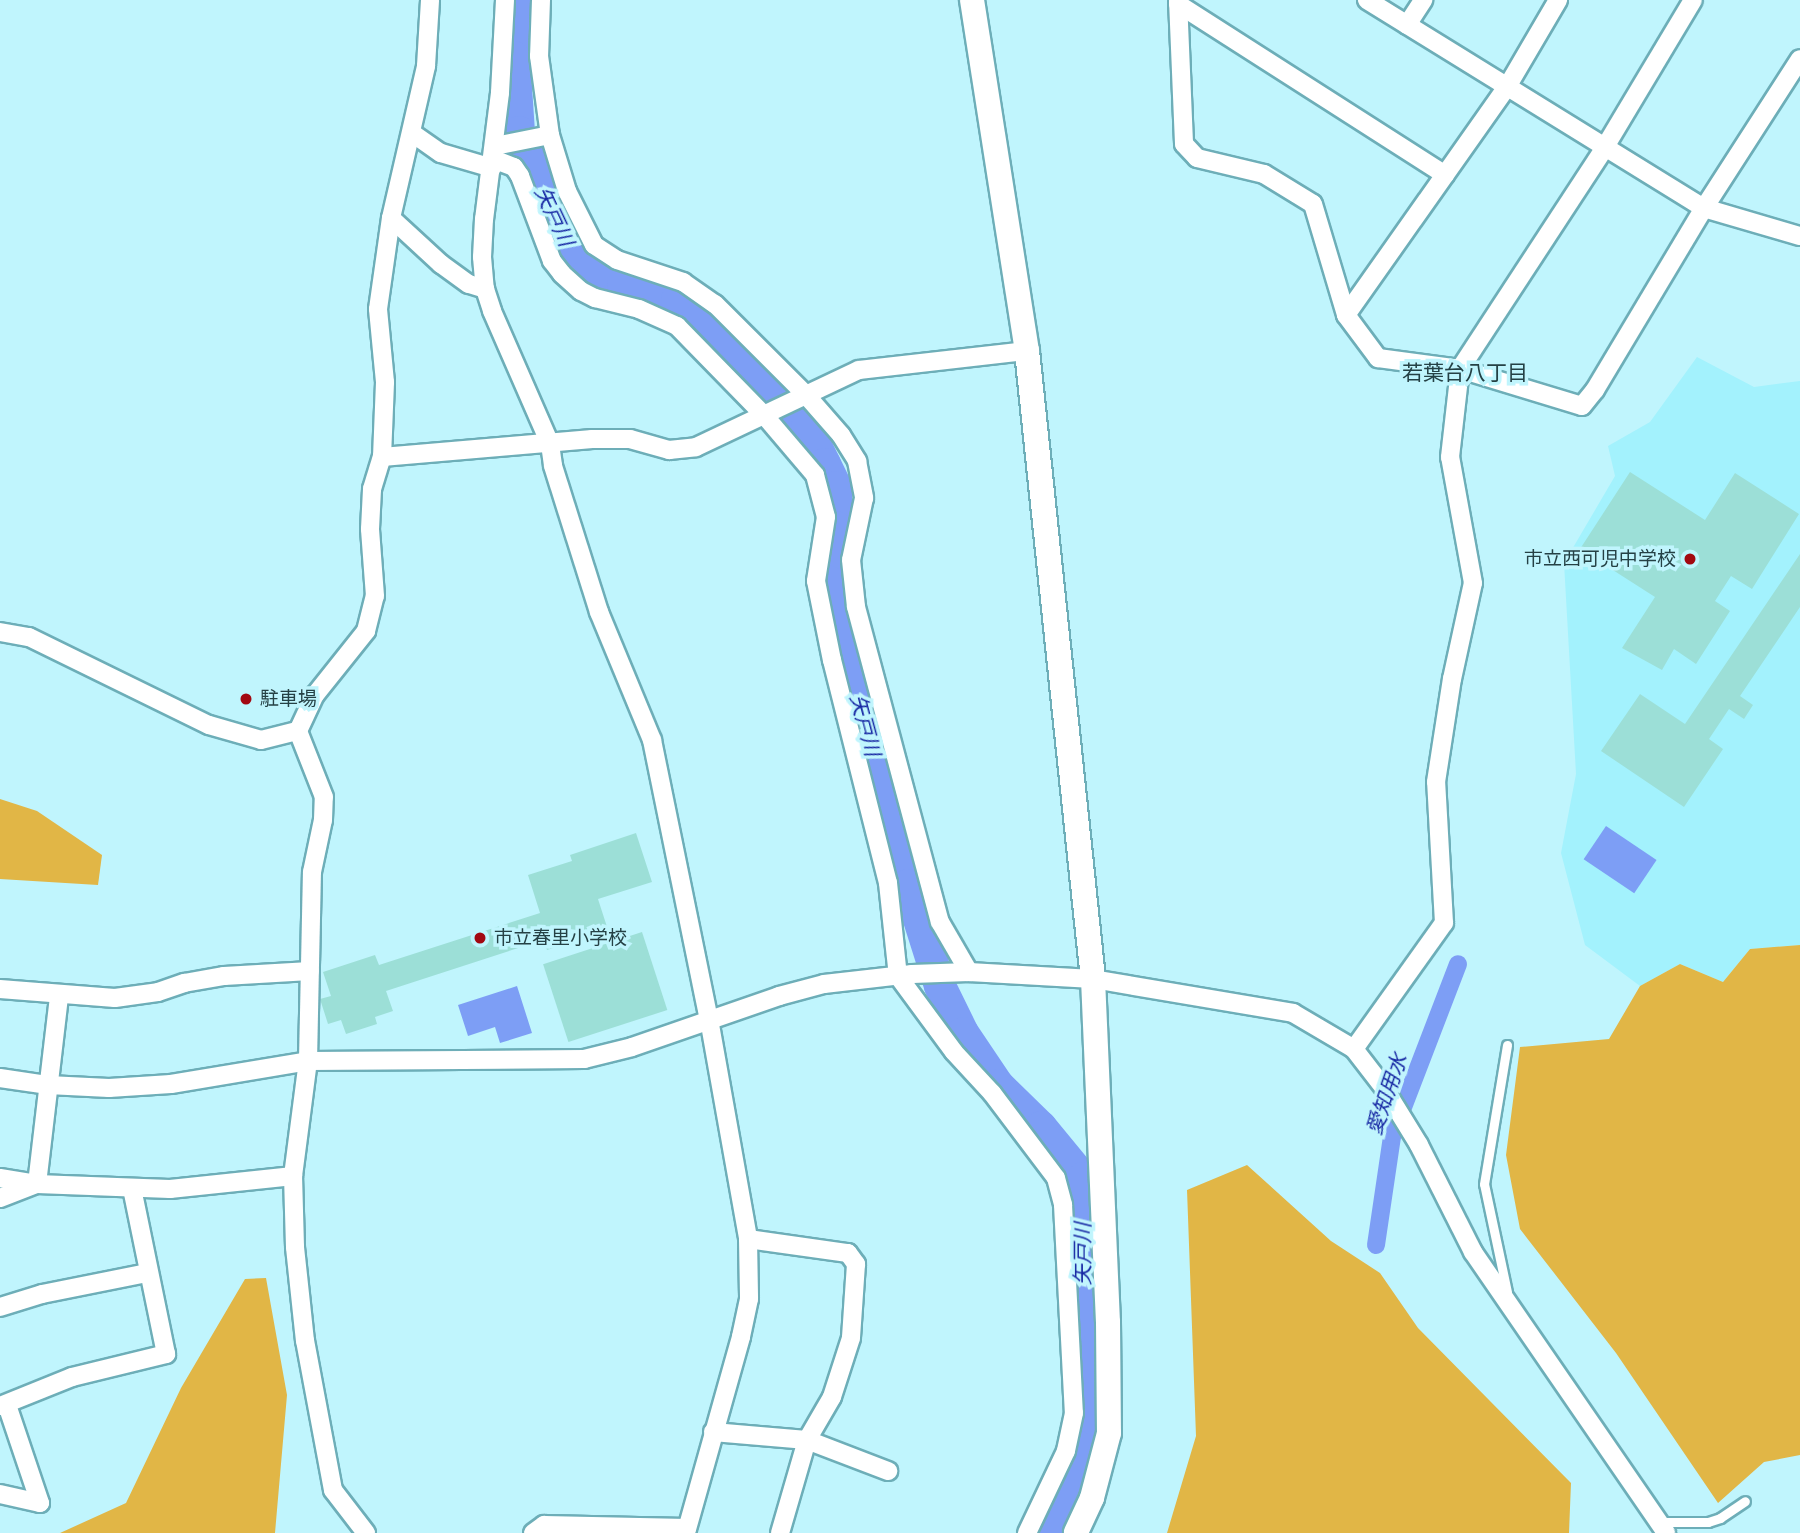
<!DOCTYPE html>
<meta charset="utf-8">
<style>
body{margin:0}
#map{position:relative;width:1800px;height:1533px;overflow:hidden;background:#c0f5fd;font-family:Ubuntu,"Noto Sans JP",sans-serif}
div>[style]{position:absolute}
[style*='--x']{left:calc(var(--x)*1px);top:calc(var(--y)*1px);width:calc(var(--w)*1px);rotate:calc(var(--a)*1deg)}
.built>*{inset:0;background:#a3f2fd}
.green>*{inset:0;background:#e1b646}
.water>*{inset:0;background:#7d9ef5;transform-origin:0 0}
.canal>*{height:18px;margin:-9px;padding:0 9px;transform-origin:9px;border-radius:9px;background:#7d9ef5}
.river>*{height:32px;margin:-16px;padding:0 16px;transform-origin:16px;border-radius:16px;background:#7d9ef5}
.building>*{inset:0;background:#9cdfd7;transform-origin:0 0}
.roads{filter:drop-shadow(2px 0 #6daeb8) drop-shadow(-2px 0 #6daeb8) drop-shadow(0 2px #6daeb8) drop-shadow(0 -2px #6daeb8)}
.lane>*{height:9px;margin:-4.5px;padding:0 4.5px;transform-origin:4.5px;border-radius:4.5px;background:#fff}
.street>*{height:18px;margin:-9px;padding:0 9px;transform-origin:9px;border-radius:9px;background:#fff}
.secondary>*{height:24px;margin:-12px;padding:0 12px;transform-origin:12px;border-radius:12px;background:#fff}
.dots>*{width:19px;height:19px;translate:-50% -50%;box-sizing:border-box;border:4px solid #c0f5fd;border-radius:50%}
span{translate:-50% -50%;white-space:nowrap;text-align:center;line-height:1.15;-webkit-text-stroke:7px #c0f5fd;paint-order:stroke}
.poi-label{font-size:19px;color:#254145}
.right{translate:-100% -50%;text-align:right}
.left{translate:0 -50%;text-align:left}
.water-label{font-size:21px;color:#1627a3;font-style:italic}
.neighbourhood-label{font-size:21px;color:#254145}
</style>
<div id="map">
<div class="built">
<div style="clip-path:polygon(1697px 357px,1754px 387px,1800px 381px,1800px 945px,1750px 949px,1723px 982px,1680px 964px,1640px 986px,1585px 945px,1561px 853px,1576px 774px,1564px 563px,1615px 476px,1608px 446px,1650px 422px)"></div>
</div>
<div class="green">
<div style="clip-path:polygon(0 799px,37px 811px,102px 855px,98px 885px,0 879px)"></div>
<div style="clip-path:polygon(1800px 945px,1800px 1455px,1764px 1462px,1718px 1503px,1616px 1353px,1520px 1229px,1506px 1155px,1520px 1047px,1609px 1039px,1640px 986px,1680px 964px,1723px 982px,1750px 949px)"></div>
<div style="clip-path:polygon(1247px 1165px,1331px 1241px,1380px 1273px,1418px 1328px,1571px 1483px,1569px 1533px,1167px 1533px,1196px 1436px,1187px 1190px)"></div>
<div style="clip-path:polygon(266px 1278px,287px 1395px,275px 1533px,60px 1533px,126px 1503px,181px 1388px,245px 1279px)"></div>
</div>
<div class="water">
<div style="left:1606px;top:826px;width:61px;height:40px;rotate:34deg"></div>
<div style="clip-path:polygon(517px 986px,532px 1033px,500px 1043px,495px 1027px,468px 1036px,458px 1005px)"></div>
</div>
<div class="canal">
<div style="--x:1376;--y:1245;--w:110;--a:-81.6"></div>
<div style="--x:1392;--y:1136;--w:184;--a:-69"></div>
</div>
<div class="river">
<div style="--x:517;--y:0;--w:57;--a:93"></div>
<div style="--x:514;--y:57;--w:75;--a:86.2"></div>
<div style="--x:519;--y:132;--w:118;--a:68"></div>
<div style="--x:563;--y:241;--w:40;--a:50"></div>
<div style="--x:589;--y:272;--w:36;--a:21"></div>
<div style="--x:623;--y:285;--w:56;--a:15.5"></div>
<div style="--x:677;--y:300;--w:182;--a:44.3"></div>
<div style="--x:807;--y:427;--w:41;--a:64.1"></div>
<div style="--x:825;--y:464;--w:25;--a:64"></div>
<div style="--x:836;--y:487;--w:40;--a:90"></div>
<div style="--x:836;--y:527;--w:55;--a:98.4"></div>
<div style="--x:828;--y:581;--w:314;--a:75.3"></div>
<div style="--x:908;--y:885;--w:106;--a:72.4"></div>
<div style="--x:940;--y:986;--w:52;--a:63.9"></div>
<div style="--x:963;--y:1033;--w:63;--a:56.1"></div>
<div style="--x:998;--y:1085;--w:60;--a:44.3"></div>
<div style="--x:1041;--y:1127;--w:66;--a:50.5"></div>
<div style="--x:1083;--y:1178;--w:95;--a:91.8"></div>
<div style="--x:1080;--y:1273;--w:125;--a:85.4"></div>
<div style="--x:1090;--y:1398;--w:50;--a:102.7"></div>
<div style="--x:1079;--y:1447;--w:92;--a:110.4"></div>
</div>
<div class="building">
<div style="clip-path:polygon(1630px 472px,1705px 520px,1735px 473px,1799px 514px,1752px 589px,1731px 576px,1715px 601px,1730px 611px,1696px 664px,1674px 649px,1662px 670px,1622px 648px,1655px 597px,1580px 549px)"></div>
<div style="clip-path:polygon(1800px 554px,1800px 607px,1740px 696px,1753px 705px,1744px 719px,1729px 709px,1709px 739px,1723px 749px,1684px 807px,1601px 751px,1640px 694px,1685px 724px)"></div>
<div style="clip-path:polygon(636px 833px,652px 882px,598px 899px,608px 930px,547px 950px,543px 940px,386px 991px,393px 1011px,375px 1017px,377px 1024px,346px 1034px,341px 1020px,328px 1024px,320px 999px,331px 996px,323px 972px,375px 955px,379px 965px,540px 913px,528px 875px,572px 861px,570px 855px)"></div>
<div style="left:642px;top:932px;width:82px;height:104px;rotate:72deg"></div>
</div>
<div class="roads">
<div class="lane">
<div style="--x:1507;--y:1292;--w:110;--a:-102"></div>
<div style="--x:1484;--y:1184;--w:141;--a:-80.6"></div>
<div style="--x:1659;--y:1522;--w:49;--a:0"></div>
<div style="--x:1708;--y:1522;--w:13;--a:-18"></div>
<div style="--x:1720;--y:1518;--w:30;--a:-34"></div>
</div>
<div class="street">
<div style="--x:505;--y:0;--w:93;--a:93.1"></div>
<div style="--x:500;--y:93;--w:127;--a:97.2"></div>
<div style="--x:484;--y:219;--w:38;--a:93"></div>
<div style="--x:482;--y:257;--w:32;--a:85"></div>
<div style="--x:485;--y:289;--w:23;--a:72"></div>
<div style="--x:492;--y:311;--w:145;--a:66.4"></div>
<div style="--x:550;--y:444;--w:22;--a:82"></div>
<div style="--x:553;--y:466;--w:153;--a:72.5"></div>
<div style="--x:599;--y:612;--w:139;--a:67.5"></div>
<div style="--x:652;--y:740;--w:285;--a:78.5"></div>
<div style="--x:709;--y:1019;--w:223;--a:79.9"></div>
<div style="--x:748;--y:1239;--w:60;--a:89"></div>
<div style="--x:749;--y:1299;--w:39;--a:102"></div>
<div style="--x:741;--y:1337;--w:204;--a:105.7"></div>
<div style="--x:541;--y:0;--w:56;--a:92"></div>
<div style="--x:539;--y:56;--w:80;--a:82.1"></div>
<div style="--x:550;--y:135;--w:59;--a:73.1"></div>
<div style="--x:567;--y:191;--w:60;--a:63.4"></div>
<div style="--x:594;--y:245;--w:27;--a:33"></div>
<div style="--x:617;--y:260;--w:70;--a:18.4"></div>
<div style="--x:683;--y:282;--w:39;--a:35"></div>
<div style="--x:715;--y:304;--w:129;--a:45"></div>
<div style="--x:806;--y:395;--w:53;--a:48.8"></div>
<div style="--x:841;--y:435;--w:31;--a:58"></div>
<div style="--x:857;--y:461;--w:38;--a:79"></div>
<div style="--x:864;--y:498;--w:63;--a:101.8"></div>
<div style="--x:851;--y:560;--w:47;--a:83.9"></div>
<div style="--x:856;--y:607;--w:326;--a:75.1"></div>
<div style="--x:940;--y:922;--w:58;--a:59.9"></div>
<div style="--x:1178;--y:0;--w:144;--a:87.6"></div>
<div style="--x:1184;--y:144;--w:19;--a:47"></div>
<div style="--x:1197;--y:158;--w:69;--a:13.4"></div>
<div style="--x:1264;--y:174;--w:57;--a:31.5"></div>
<div style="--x:1313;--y:204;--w:116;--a:73.4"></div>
<div style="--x:1346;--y:315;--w:54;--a:53.3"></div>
<div style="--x:1378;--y:358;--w:83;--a:7.6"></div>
<div style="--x:1460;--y:369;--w:127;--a:16.9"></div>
<div style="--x:1582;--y:406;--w:21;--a:-51"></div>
<div style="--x:1595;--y:390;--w:212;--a:-59.1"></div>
<div style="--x:1704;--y:208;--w:177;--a:-57.2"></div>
<div style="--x:1367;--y:0;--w:396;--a:31.7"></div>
<div style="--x:1704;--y:208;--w:100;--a:16.3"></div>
<div style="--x:1178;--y:4;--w:317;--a:32.6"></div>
<div style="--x:1407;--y:25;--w:30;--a:-57"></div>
<div style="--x:412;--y:133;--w:35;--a:35"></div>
<div style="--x:441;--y:153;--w:53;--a:16.4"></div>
<div style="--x:495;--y:146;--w:56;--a:-11.3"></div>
<div style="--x:493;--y:159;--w:22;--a:21"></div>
<div style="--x:514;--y:167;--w:11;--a:56"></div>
<div style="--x:520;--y:176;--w:91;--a:69.4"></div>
<div style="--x:552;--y:261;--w:16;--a:52"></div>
<div style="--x:562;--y:274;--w:25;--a:42"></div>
<div style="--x:581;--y:291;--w:16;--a:27"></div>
<div style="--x:595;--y:298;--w:45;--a:14"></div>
<div style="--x:639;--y:309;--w:42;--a:24.1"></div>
<div style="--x:677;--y:326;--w:124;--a:45.7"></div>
<div style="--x:764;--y:415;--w:79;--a:49.6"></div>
<div style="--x:815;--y:475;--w:43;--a:75.3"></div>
<div style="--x:826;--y:517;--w:65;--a:98.9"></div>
<div style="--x:816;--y:581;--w:81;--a:78.6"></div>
<div style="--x:832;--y:660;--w:230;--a:75.9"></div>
<div style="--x:888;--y:883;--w:94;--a:83.9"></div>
<div style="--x:898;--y:976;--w:94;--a:53.6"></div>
<div style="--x:954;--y:1052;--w:56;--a:47.2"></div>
<div style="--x:992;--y:1093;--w:106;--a:53"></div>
<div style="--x:1056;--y:1178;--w:28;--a:75"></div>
<div style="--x:1063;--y:1205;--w:208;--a:87"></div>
<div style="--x:1074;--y:1413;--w:39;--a:102"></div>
<div style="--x:1066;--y:1451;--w:91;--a:115.4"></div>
<div style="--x:391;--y:218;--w:68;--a:42.6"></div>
<div style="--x:441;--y:264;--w:34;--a:36"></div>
<div style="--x:469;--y:284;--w:17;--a:17"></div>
<div style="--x:1346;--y:315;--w:279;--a:-54.8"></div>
<div style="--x:1507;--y:87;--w:101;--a:-59.6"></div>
<div style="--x:382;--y:457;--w:211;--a:-4.9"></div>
<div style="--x:592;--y:439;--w:38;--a:0"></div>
<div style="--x:630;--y:439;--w:41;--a:15.8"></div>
<div style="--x:669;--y:450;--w:27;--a:-6"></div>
<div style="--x:696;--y:447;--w:180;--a:-25.3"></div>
<div style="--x:859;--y:370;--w:169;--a:-6.5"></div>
<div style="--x:0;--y:632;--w:29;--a:10"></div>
<div style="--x:29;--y:637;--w:200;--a:26.1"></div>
<div style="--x:209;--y:725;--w:54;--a:16.1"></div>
<div style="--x:261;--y:740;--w:38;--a:-14"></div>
<div style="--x:0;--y:989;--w:115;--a:4.5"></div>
<div style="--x:115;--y:998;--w:43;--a:-7.9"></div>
<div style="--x:158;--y:992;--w:28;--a:-19"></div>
<div style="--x:184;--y:983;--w:41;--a:-9.9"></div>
<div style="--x:224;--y:976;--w:86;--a:-3.3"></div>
<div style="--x:1354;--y:1049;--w:155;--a:-54.5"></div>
<div style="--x:1444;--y:923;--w:141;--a:-93.2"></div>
<div style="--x:1436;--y:782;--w:104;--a:-81.2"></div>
<div style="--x:1452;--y:679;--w:98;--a:-77.7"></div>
<div style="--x:1473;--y:583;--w:128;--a:-100.3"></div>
<div style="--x:1450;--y:457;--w:89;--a:-83.5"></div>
<div style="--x:1460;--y:369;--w:265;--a:-56.8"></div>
<div style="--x:1605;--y:147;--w:171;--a:-59.1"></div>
<div style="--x:0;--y:1078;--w:49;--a:8.3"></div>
<div style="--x:48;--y:1085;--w:61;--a:2.8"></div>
<div style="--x:109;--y:1088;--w:62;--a:-3.7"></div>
<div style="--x:171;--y:1084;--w:139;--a:-9.5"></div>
<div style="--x:308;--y:1061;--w:276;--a:-0.4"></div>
<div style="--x:584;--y:1059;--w:49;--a:-14"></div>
<div style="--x:632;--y:1047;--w:156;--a:-19.1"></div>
<div style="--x:779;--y:996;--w:47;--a:-14.9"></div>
<div style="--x:824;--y:984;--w:89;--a:-6.5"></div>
<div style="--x:912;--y:974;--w:57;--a:-2"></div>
<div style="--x:969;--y:972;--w:124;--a:3.2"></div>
<div style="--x:1093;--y:979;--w:203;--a:9.6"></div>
<div style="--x:1293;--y:1013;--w:71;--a:30.5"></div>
<div style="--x:1354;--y:1049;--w:49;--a:52.4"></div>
<div style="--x:1384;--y:1088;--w:67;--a:58.4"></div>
<div style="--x:1419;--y:1145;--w:120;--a:63.2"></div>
<div style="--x:1473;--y:1252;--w:341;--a:55.5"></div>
<div style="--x:0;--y:1178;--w:37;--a:9"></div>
<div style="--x:37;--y:1184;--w:189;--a:-83.3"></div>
<div style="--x:0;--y:1198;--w:40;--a:-21"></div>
<div style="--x:37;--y:1184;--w:133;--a:2.2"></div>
<div style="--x:170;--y:1189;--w:124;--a:-6"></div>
<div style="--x:748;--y:1239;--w:101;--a:8"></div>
<div style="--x:848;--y:1253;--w:14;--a:54"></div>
<div style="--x:856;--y:1264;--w:74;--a:93.9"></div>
<div style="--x:851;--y:1338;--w:62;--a:107.9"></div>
<div style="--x:832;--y:1397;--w:50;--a:120.2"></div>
<div style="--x:807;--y:1440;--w:97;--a:106.2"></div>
<div style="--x:0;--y:1307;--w:44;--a:-17.2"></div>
<div style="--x:42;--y:1294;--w:107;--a:-11.3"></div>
<div style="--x:0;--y:1406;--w:78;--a:-21.9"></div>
<div style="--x:72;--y:1377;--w:97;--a:-13.7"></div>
<div style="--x:166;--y:1354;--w:168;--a:-101.6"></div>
<div style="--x:713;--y:1432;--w:94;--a:4.9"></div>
<div style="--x:807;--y:1440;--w:87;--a:20.9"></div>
<div style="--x:0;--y:1494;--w:41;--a:12.7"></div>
<div style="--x:40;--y:1503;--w:103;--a:-108.6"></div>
<div style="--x:366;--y:1533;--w:54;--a:-127.5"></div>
<div style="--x:333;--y:1490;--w:152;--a:-100.6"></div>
<div style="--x:305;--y:1341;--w:95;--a:-96.1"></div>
<div style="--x:295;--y:1247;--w:71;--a:-91.6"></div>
<div style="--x:293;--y:1176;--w:116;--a:-82.6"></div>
<div style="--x:308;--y:1061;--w:189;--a:-88.8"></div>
<div style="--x:312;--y:872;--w:53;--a:-78.1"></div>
<div style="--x:323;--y:820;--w:23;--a:-88"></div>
<div style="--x:324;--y:797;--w:71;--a:-111.5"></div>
<div style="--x:298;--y:731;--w:40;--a:-65"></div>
<div style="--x:315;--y:695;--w:82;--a:-51.4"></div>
<div style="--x:366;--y:631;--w:36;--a:-76"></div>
<div style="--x:375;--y:596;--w:67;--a:-94.3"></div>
<div style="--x:370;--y:529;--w:40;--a:-87.1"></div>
<div style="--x:372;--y:489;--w:34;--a:-73"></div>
<div style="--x:382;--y:457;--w:75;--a:-87.7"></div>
<div style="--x:385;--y:382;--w:73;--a:-95.5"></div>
<div style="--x:378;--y:309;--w:92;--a:-81.9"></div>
<div style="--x:391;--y:218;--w:156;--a:-77"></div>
<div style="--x:426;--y:66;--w:66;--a:-86.5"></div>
<div style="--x:533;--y:1533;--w:14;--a:-36"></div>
<div style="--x:544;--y:1525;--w:143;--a:1.2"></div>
</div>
<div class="secondary">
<div style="--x:972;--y:0;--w:355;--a:81.1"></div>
<div style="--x:1027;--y:351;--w:631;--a:84"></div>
<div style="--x:1093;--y:979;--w:343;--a:87.5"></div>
<div style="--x:1108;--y:1322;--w:111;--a:89.5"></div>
<div style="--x:1109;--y:1433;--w:67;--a:104.7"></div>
<div style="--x:1092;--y:1498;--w:38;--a:115"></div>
</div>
</div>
<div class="dots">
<div style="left:1690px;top:559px;background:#a20811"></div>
<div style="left:246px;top:699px;background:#a20811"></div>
<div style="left:480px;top:938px;background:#a20811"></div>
</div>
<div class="poi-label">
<span class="right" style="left:1676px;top:559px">市立西可児中学校</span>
<span class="left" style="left:260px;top:699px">駐車場</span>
<span class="left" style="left:494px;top:938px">市立春里小学校</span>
</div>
<div class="water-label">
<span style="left:555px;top:216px;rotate:65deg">矢戸川</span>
<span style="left:866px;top:725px;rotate:75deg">矢戸川</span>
<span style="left:1386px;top:1094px;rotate:-71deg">愛知用水</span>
<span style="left:1082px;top:1254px;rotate:-90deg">矢戸川</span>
</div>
<div class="neighbourhood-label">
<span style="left:1465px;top:372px">若葉台八丁目</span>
</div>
</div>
